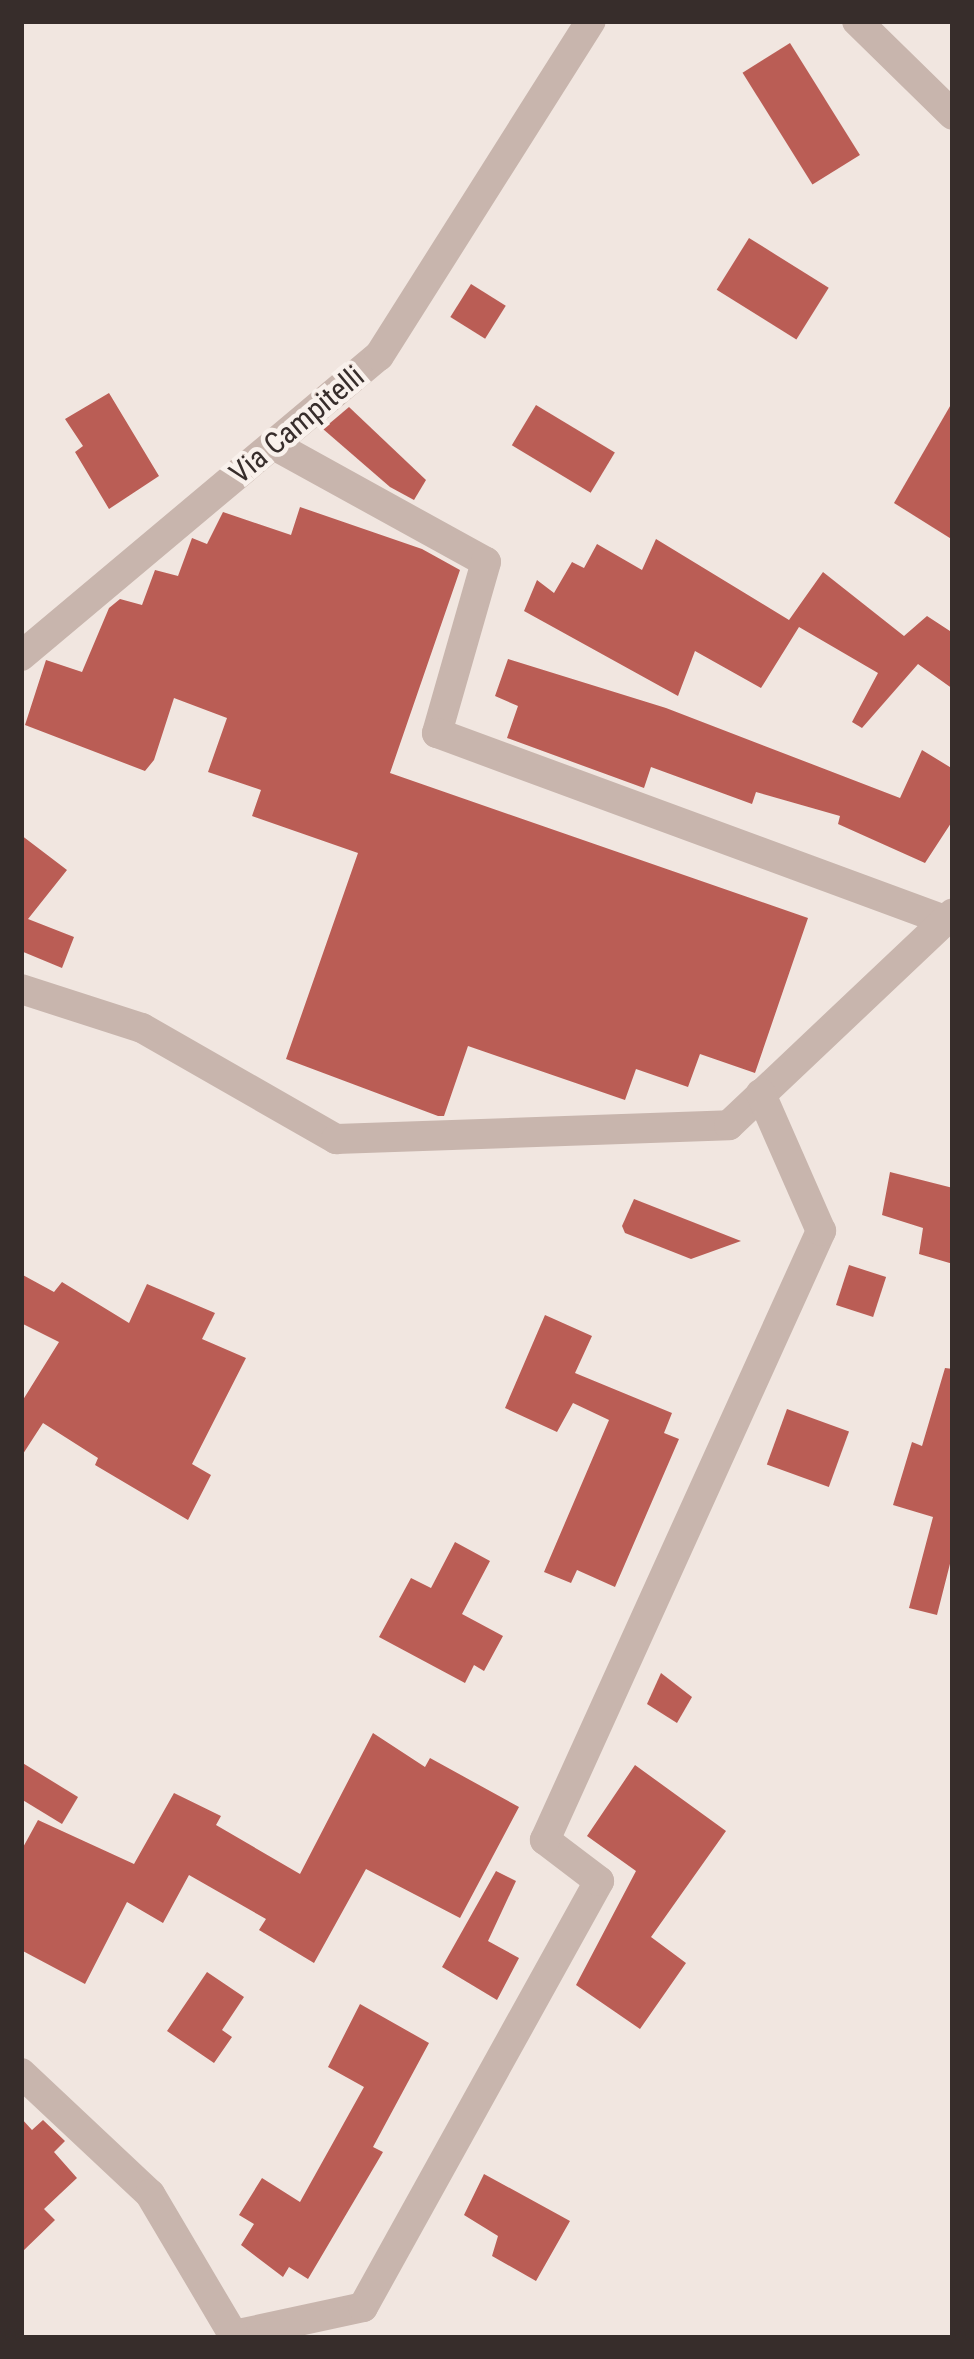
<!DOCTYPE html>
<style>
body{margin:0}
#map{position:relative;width:974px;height:2359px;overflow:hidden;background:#f1e6e0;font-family:"Roboto Condensed",sans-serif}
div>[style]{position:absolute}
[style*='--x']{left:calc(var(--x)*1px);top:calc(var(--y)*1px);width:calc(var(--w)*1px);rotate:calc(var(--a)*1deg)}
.building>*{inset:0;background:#ba5d55;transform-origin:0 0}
.minor>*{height:30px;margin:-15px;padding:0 15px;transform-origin:15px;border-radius:15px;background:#c8b5ad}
.tertiary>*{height:30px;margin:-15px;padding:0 15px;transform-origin:15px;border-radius:15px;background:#c8b5ad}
span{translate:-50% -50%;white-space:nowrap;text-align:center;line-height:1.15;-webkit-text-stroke:9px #f9f1ec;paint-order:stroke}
.street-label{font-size:30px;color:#372d2b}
.frame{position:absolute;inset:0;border:24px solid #372d2b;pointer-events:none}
</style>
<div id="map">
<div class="building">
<div style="left:790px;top:43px;width:132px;height:56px;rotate:58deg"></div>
<div style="left:749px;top:238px;width:94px;height:61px;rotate:32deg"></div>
<div style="left:471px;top:284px;width:41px;height:39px;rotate:32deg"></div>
<div style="clip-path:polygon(109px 393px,159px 476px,109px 509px,75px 452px,83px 446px,65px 419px)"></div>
<div style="clip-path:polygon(953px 401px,953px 540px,894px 503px)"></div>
<div style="left:536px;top:405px;width:92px;height:47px;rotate:31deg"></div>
<div style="clip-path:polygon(349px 407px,426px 480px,414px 500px,390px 487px,323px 429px)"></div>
<div style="clip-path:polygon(300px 507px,422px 549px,460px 570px,390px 773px,808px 918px,755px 1073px,700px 1054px,688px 1087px,636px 1069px,625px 1100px,468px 1046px,444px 1116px,438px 1116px,286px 1059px,358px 853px,252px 816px,261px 790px,208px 772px,227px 718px,174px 698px,154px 760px,145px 771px,25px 725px,46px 660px,82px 672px,109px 608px,120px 599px,142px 605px,155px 570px,178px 576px,192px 538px,207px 544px,223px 512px,291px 535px)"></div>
<div style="clip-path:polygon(656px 539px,789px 620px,823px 572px,904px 636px,927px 616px,953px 633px,953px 689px,918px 664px,862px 728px,852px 722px,878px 673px,799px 627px,761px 688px,695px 651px,678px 696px,524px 611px,537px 580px,554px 593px,572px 562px,584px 568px,597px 544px,642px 570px)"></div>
<div style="clip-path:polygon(508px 659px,666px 708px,900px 798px,922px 750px,953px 769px,953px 820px,925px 863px,838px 824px,840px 816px,756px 792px,752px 804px,651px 767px,644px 788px,507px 738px,518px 706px,495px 696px)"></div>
<div style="clip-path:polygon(21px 835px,67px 870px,28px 919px,74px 937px,62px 968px,21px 951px)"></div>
<div style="clip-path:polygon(890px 1172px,953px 1188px,953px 1264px,919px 1254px,923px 1228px,882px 1215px)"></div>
<div style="clip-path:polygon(634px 1199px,741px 1241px,691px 1259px,625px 1233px,622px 1226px)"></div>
<div style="left:849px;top:1265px;width:39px;height:42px;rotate:18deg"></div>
<div style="clip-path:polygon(21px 1274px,54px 1292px,62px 1282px,129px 1323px,147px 1284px,215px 1313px,202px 1339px,246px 1358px,192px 1464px,211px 1475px,188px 1520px,95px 1465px,98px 1458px,43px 1423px,21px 1457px,21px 1403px,59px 1342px,21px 1323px)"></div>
<div style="clip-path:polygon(545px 1315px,592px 1336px,575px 1373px,672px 1413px,664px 1433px,679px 1439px,615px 1587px,577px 1570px,571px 1583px,544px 1572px,609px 1420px,573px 1403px,557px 1432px,505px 1408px)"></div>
<div style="clip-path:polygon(945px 1368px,953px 1369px,953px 1552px,937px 1615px,909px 1608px,933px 1517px,893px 1505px,912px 1442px,922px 1446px)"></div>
<div style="left:787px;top:1409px;width:66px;height:59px;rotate:20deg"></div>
<div style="clip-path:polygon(455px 1542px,490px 1561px,462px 1614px,503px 1636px,484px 1671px,474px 1665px,465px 1683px,379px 1637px,411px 1578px,431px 1588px)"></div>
<div style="clip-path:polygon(661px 1673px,692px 1697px,677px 1723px,647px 1704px)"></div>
<div style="clip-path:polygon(373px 1733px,425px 1767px,430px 1758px,519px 1807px,460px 1918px,366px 1869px,314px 1963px,259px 1930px,266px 1919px,189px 1875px,163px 1923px,127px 1902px,85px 1984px,21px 1950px,21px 1851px,38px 1820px,134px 1864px,174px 1793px,221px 1816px,216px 1825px,300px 1874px)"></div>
<div style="clip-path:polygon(21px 1762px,78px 1797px,62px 1824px,21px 1799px)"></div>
<div style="clip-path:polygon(635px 1765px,726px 1831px,651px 1937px,686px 1963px,640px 2029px,576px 1985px,636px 1871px,587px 1836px)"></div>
<div style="clip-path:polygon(496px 1871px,516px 1881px,488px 1941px,519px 1958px,497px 2000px,442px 1967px)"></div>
<div style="clip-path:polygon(207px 1972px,244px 1997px,222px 2030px,232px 2037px,214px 2063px,167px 2031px)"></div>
<div style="clip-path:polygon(360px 2004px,429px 2043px,373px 2147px,383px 2152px,308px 2279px,289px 2267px,283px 2277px,241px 2245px,254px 2224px,239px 2215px,262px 2178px,300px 2202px,364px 2087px,328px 2067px)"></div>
<div style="clip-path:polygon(21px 2118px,32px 2130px,43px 2120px,65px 2141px,54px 2152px,77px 2178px,44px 2209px,55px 2220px,21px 2253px)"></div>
<div style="clip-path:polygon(484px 2174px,570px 2221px,536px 2281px,492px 2256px,498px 2236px,464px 2215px)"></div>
</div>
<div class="minor">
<div style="--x:274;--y:445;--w:242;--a:28.9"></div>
<div style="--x:486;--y:562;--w:178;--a:106"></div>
<div style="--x:437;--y:733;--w:544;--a:20.24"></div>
<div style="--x:21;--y:989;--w:127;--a:17.9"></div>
<div style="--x:142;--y:1028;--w:224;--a:29.8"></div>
<div style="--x:336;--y:1139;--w:393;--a:-2"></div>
<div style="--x:729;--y:1125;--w:308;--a:-43.4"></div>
<div style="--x:234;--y:2335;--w:132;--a:-12.2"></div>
<div style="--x:363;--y:2307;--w:487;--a:-61"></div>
<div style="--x:599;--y:1881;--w:68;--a:-142.8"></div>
<div style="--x:545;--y:1840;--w:669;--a:-65.62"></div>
<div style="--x:821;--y:1231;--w:150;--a:-113.7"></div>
</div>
<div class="tertiary">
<div style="--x:857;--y:21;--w:134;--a:44.4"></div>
<div style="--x:21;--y:656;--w:467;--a:-40"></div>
<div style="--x:379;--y:356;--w:396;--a:-57.7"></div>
<div style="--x:21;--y:2073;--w:177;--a:43.2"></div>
<div style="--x:150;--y:2194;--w:167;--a:59.4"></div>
</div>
<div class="street-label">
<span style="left:297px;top:425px;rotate:-40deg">Via Campitelli</span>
</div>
<div class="frame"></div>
</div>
